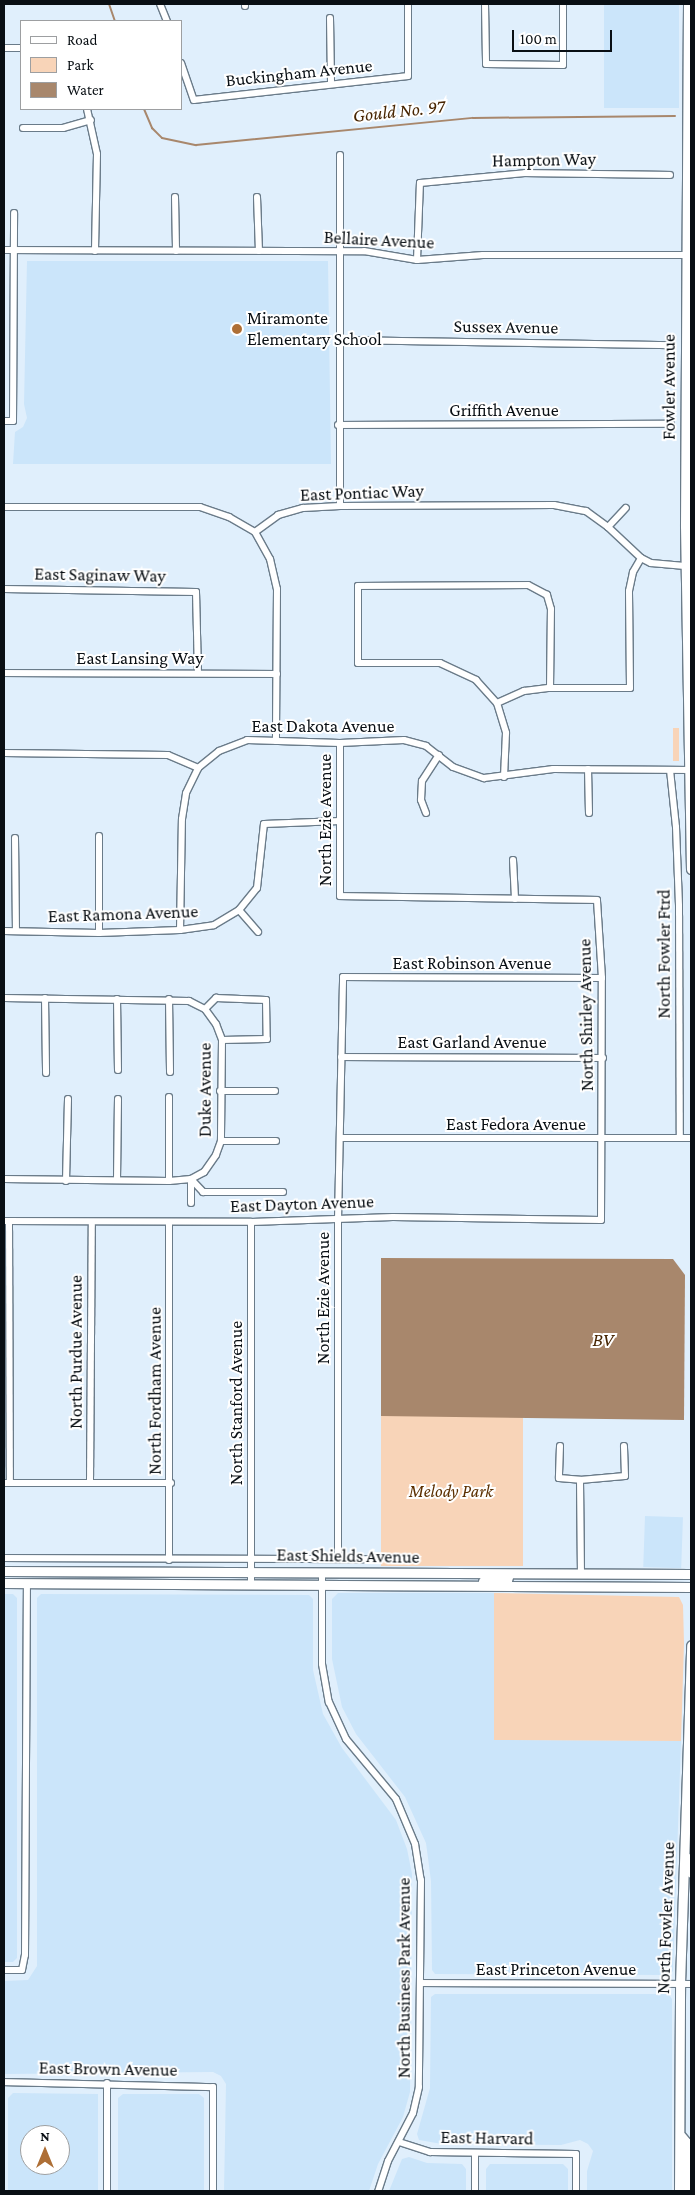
<!DOCTYPE html>
<style>
body{margin:0}
#map{position:relative;width:695px;height:2195px;overflow:hidden;background:#e0effc;font-family:"Crimson Pro",serif}
div>[style]{position:absolute}
[style*='--x']{left:calc(var(--x)*1px);top:calc(var(--y)*1px);width:calc(var(--w)*1px);rotate:calc(var(--a)*1deg)}
.built>*{inset:0;background:#cbe5fa;transform-origin:0 0}
.green>*{inset:0;background:#f8d4b8;transform-origin:0 0}
.water>*{inset:0;background:#a8876c}
.stream>*{height:2px;margin:-1px;padding:0 1px;transform-origin:1px;border-radius:1px;background:#a8876c}
.roads{filter:drop-shadow(1px 0 #6a7b89) drop-shadow(-1px 0 #6a7b89) drop-shadow(0 1px #6a7b89) drop-shadow(0 -1px #6a7b89)}
.minor>*{height:6px;margin:-3px;padding:0 3px;transform-origin:3px;border-radius:3px;background:#fff}
.secondary>*{height:9px;margin:-4.5px;padding:0 4.5px;transform-origin:4.5px;border-radius:4.5px;background:#fff}
.dots>*{width:14px;height:14px;translate:-50% -50%;box-sizing:border-box;border:2px solid #fff;border-radius:50%}
span{translate:-50% -50%;white-space:nowrap;text-align:center;line-height:1.15;-webkit-text-stroke:4px #fff;paint-order:stroke}
.street-label{font-size:18px;color:#090f14}
.poi-label{font-size:18px;color:#090f14}
.left{translate:0 -50%;text-align:left}
.park-label{font-size:18px;color:#5b2f00;font-style:italic}
.water-label{font-size:19px;color:#482603;font-style:italic}
.frame{position:absolute;inset:0;border:5px solid #090f14;pointer-events:none}
.legend{position:absolute;left:20px;top:20px;width:162px;height:90px;box-sizing:border-box;background:#fff;border:1px solid #9d9fa1;margin:0;padding:6px 9px;list-style:none;font-size:15px;color:#090f14}
.legend li{display:flex;align-items:center;gap:10px;height:25px}
.legend b{width:25px;border:1px solid #9d9fa1}
.north{position:absolute;left:20px;top:2125px;width:50px;height:50px;box-sizing:border-box;background:#fff;border:1px solid #9d9fa1;border-radius:50%;rotate:0deg;font-size:14px;font-weight:700;line-height:20px;text-align:center;color:#090f14}
.north::after{content:'';display:block;margin:auto;width:18px;height:22px;background:#ae6f36;clip-path:polygon(50% 0,100% 100%,50% 72%,0 100%)}
.scale{position:absolute;left:512px;top:30px;width:100px;height:22px;box-sizing:border-box;border:2px solid #090f14;border-top:0;padding-left:6px;font-size:15px;line-height:18px;white-space:nowrap;color:#090f14;-webkit-text-stroke:4px #fff;paint-order:stroke}
</style>
<div id="map">
<div class="built">
<div style="left:604px;top:4px;width:75px;height:104px"></div>
<div style="clip-path:polygon(27px 261px,328px 261px,331px 464px,13px 464px,15px 432px,23px 427px,27px 418px,24px 404px)"></div>
<div style="left:645px;top:1516px;width:38px;height:51px;rotate:2deg"></div>
<div style="clip-path:polygon(338px 1593px,494px 1593px,494px 1740px,681px 1741px,673px 1971px,669px 1975px,435px 1974px,432px 1970px,431px 1881px,426px 1843px,405px 1797px,356px 1734px,342px 1707px,332px 1659px,332px 1599px)"></div>
<div style="clip-path:polygon(4px 1594px,13px 1594px,17px 1598px,17px 1958px,13px 1962px,4px 1962px)"></div>
<div style="clip-path:polygon(41px 1594px,309px 1595px,313px 1599px,313px 1670px,323px 1714px,342px 1748px,396px 1820px,407px 1849px,412px 1874px,410px 2092px,403px 2117px,378px 2164px,369px 2191px,224px 2191px,226px 2084px,221px 2076px,213px 2072px,4px 2074px,4px 1981px,28px 1980px,37px 1966px,37px 1598px)"></div>
<div style="clip-path:polygon(435px 1994px,668px 1994px,672px 1999px,672px 2191px,587px 2191px,587px 2171px,593px 2151px,588px 2144px,580px 2140px,561px 2145px,442px 2144px,419px 2140px,417px 2134px,430px 2088px,431px 1997px)"></div>
<div style="clip-path:polygon(evenodd,13px 2093px,98px 2094px,98px 2191px,8px 2191px,8px 2098px,13px 2093px,30px 2135px,60px 2135px,60px 2165px,30px 2165px,30px 2135px)"></div>
<div style="clip-path:polygon(123px 2094px,199px 2094px,204px 2098px,204px 2191px,118px 2191px,118px 2098px)"></div>
<div style="clip-path:polygon(409px 2157px,427px 2163px,462px 2164px,466px 2169px,466px 2191px,389px 2191px,402px 2159px)"></div>
<div style="clip-path:polygon(490px 2164px,563px 2164px,568px 2169px,568px 2191px,486px 2191px,486px 2169px)"></div>
</div>
<div class="green">
<div style="left:673px;top:728px;width:6px;height:33px"></div>
<div style="left:381px;top:1416px;width:142px;height:150px"></div>
<div style="clip-path:polygon(494px 1593px,679px 1597px,683px 1605px,684px 1643px,681px 1741px,494px 1740px)"></div>
</div>
<div class="water">
<div style="clip-path:polygon(381px 1258px,673px 1259px,685px 1275px,684px 1420px,381px 1416px)"></div>
</div>
<div class="stream">
<div style="--x:109;--y:4;--w:18;--a:71"></div>
<div style="--x:144;--y:109;--w:21;--a:67"></div>
<div style="--x:152;--y:128;--w:14;--a:45"></div>
<div style="--x:162;--y:138;--w:35;--a:12"></div>
<div style="--x:196;--y:145;--w:278;--a:-5.6"></div>
<div style="--x:473;--y:118;--w:202;--a:-0.6"></div>
</div>
<div class="roads">
<div class="minor">
<div style="--x:160;--y:4;--w:18;--a:68"></div>
<div style="--x:485;--y:4;--w:60;--a:89"></div>
<div style="--x:486;--y:64;--w:77;--a:0.7"></div>
<div style="--x:563;--y:65;--w:61;--a:-90"></div>
<div style="--x:245;--y:6;--w:2;--a:-90"></div>
<div style="--x:330;--y:18;--w:66;--a:89.1"></div>
<div style="--x:4;--y:48;--w:17;--a:0"></div>
<div style="--x:181;--y:63;--w:39;--a:71"></div>
<div style="--x:194;--y:100;--w:215;--a:-6.4"></div>
<div style="--x:408;--y:76;--w:72;--a:-90"></div>
<div style="--x:87;--y:109;--w:46;--a:77.5"></div>
<div style="--x:97;--y:154;--w:97;--a:91.2"></div>
<div style="--x:23;--y:128;--w:40;--a:0"></div>
<div style="--x:63;--y:128;--w:29;--a:-16"></div>
<div style="--x:340;--y:155;--w:351;--a:90"></div>
<div style="--x:175;--y:197;--w:54;--a:88.9"></div>
<div style="--x:257;--y:197;--w:54;--a:87.9"></div>
<div style="--x:4;--y:250;--w:360;--a:0.2"></div>
<div style="--x:364;--y:251;--w:54;--a:9.6"></div>
<div style="--x:417;--y:260;--w:66;--a:-4.3"></div>
<div style="--x:483;--y:255;--w:208;--a:0"></div>
<div style="--x:417;--y:260;--w:77;--a:-87.8"></div>
<div style="--x:420;--y:183;--w:105;--a:-5.4"></div>
<div style="--x:525;--y:173;--w:145;--a:0.8"></div>
<div style="--x:340;--y:340;--w:332;--a:0.9"></div>
<div style="--x:4;--y:421;--w:9;--a:0"></div>
<div style="--x:13;--y:421;--w:208;--a:-89.7"></div>
<div style="--x:338;--y:425;--w:333;--a:-0.2"></div>
<div style="--x:4;--y:507;--w:196;--a:0"></div>
<div style="--x:200;--y:507;--w:31;--a:19"></div>
<div style="--x:229;--y:517;--w:30;--a:30"></div>
<div style="--x:255;--y:532;--w:31;--a:61"></div>
<div style="--x:270;--y:559;--w:31;--a:77"></div>
<div style="--x:277;--y:589;--w:152;--a:90.4"></div>
<div style="--x:608;--y:527;--w:45;--a:43.2"></div>
<div style="--x:641;--y:558;--w:11;--a:27"></div>
<div style="--x:651;--y:563;--w:34;--a:5"></div>
<div style="--x:685;--y:566;--w:7;--a:-27"></div>
<div style="--x:255;--y:532;--w:29;--a:-36"></div>
<div style="--x:278;--y:515;--w:26;--a:-16"></div>
<div style="--x:303;--y:508;--w:37;--a:-3"></div>
<div style="--x:340;--y:506;--w:214;--a:-0.3"></div>
<div style="--x:554;--y:505;--w:33;--a:11"></div>
<div style="--x:586;--y:511;--w:27;--a:36"></div>
<div style="--x:608;--y:527;--w:26;--a:-47"></div>
<div style="--x:4;--y:589;--w:192;--a:0.9"></div>
<div style="--x:196;--y:592;--w:81;--a:88.6"></div>
<div style="--x:4;--y:673;--w:273;--a:0.2"></div>
<div style="--x:550;--y:688;--w:79;--a:-89.3"></div>
<div style="--x:551;--y:609;--w:15;--a:-106"></div>
<div style="--x:547;--y:595;--w:21;--a:-152"></div>
<div style="--x:528;--y:585;--w:170;--a:179.7"></div>
<div style="--x:358;--y:586;--w:77;--a:90"></div>
<div style="--x:358;--y:663;--w:82;--a:0"></div>
<div style="--x:440;--y:663;--w:40;--a:25"></div>
<div style="--x:476;--y:680;--w:31;--a:48"></div>
<div style="--x:497;--y:703;--w:30;--a:-24"></div>
<div style="--x:524;--y:691;--w:26;--a:-7"></div>
<div style="--x:550;--y:688;--w:80;--a:0"></div>
<div style="--x:630;--y:688;--w:97;--a:-90.6"></div>
<div style="--x:629;--y:591;--w:19;--a:-78"></div>
<div style="--x:633;--y:572;--w:16;--a:-60"></div>
<div style="--x:497;--y:703;--w:31;--a:73"></div>
<div style="--x:506;--y:733;--w:44;--a:92.6"></div>
<div style="--x:4;--y:753;--w:164;--a:0.7"></div>
<div style="--x:168;--y:755;--w:33;--a:23"></div>
<div style="--x:198;--y:768;--w:27;--a:-39"></div>
<div style="--x:219;--y:751;--w:30;--a:-21"></div>
<div style="--x:247;--y:740;--w:93;--a:1.8"></div>
<div style="--x:340;--y:743;--w:64;--a:-2.7"></div>
<div style="--x:404;--y:740;--w:23;--a:15"></div>
<div style="--x:426;--y:746;--w:34;--a:38"></div>
<div style="--x:453;--y:767;--w:33;--a:20"></div>
<div style="--x:484;--y:778;--w:70;--a:-7.4"></div>
<div style="--x:553;--y:769;--w:138;--a:0.4"></div>
<div style="--x:588;--y:769;--w:44;--a:88.7"></div>
<div style="--x:670;--y:770;--w:57;--a:84"></div>
<div style="--x:676;--y:827;--w:79;--a:87.8"></div>
<div style="--x:679;--y:906;--w:232;--a:89.8"></div>
<div style="--x:426;--y:813;--w:14;--a:-111"></div>
<div style="--x:421;--y:800;--w:19;--a:-87"></div>
<div style="--x:422;--y:781;--w:31;--a:-57"></div>
<div style="--x:15;--y:838;--w:93;--a:89.4"></div>
<div style="--x:513;--y:860;--w:39;--a:87"></div>
<div style="--x:239;--y:910;--w:29;--a:49"></div>
<div style="--x:180;--y:930;--w:111;--a:-89"></div>
<div style="--x:182;--y:819;--w:26;--a:-81"></div>
<div style="--x:186;--y:793;--w:28;--a:-64"></div>
<div style="--x:4;--y:931;--w:95;--a:1.2"></div>
<div style="--x:99;--y:933;--w:81;--a:-2.1"></div>
<div style="--x:180;--y:930;--w:34;--a:-8"></div>
<div style="--x:214;--y:925;--w:29;--a:-31"></div>
<div style="--x:239;--y:910;--w:28;--a:-51"></div>
<div style="--x:257;--y:888;--w:64;--a:-83.8"></div>
<div style="--x:264;--y:824;--w:76;--a:-2.3"></div>
<div style="--x:99;--y:933;--w:97;--a:-90"></div>
<div style="--x:4;--y:998;--w:185;--a:0.9"></div>
<div style="--x:189;--y:1001;--w:18;--a:27"></div>
<div style="--x:205;--y:1009;--w:19;--a:54"></div>
<div style="--x:216;--y:1024;--w:17;--a:69"></div>
<div style="--x:222;--y:1040;--w:101;--a:90.6"></div>
<div style="--x:221;--y:1141;--w:15;--a:110"></div>
<div style="--x:216;--y:1155;--w:21;--a:125"></div>
<div style="--x:204;--y:1172;--w:15;--a:152"></div>
<div style="--x:191;--y:1179;--w:22;--a:175"></div>
<div style="--x:169;--y:1181;--w:165;--a:-179.3"></div>
<div style="--x:45;--y:998;--w:75;--a:89.2"></div>
<div style="--x:117;--y:999;--w:71;--a:89.2"></div>
<div style="--x:169;--y:999;--w:73;--a:89.2"></div>
<div style="--x:205;--y:1009;--w:16;--a:-45"></div>
<div style="--x:216;--y:998;--w:50;--a:2.3"></div>
<div style="--x:266;--y:1000;--w:39;--a:89"></div>
<div style="--x:267;--y:1039;--w:45;--a:178.7"></div>
<div style="--x:341;--y:1057;--w:262;--a:0.2"></div>
<div style="--x:220;--y:1091;--w:55;--a:0"></div>
<div style="--x:169;--y:1097;--w:84;--a:90"></div>
<div style="--x:340;--y:1138;--w:351;--a:0"></div>
<div style="--x:221;--y:1141;--w:55;--a:0"></div>
<div style="--x:191;--y:1179;--w:18;--a:47"></div>
<div style="--x:203;--y:1192;--w:80;--a:0"></div>
<div style="--x:191;--y:1179;--w:24;--a:90"></div>
<div style="--x:117;--y:1180;--w:81;--a:-89.3"></div>
<div style="--x:66;--y:1181;--w:82;--a:-88.6"></div>
<div style="--x:4;--y:1221;--w:247;--a:0.2"></div>
<div style="--x:251;--y:1222;--w:142;--a:-2"></div>
<div style="--x:393;--y:1217;--w:208;--a:0.8"></div>
<div style="--x:601;--y:1220;--w:242;--a:-89.8"></div>
<div style="--x:602;--y:978;--w:78;--a:-93.7"></div>
<div style="--x:597;--y:900;--w:257;--a:-179.1"></div>
<div style="--x:340;--y:896;--w:153;--a:-90"></div>
<div style="--x:9;--y:1221;--w:262;--a:89.8"></div>
<div style="--x:251;--y:1222;--w:362;--a:90"></div>
<div style="--x:560;--y:1446;--w:32;--a:92"></div>
<div style="--x:559;--y:1478;--w:21;--a:5"></div>
<div style="--x:580;--y:1480;--w:94;--a:89.4"></div>
<div style="--x:580;--y:1480;--w:45;--a:-5.1"></div>
<div style="--x:625;--y:1476;--w:30;--a:-92"></div>
<div style="--x:4;--y:1483;--w:167;--a:0"></div>
<div style="--x:90;--y:1483;--w:261;--a:-89.6"></div>
<div style="--x:4;--y:1558;--w:370;--a:0.2"></div>
<div style="--x:338;--y:1559;--w:339;--a:-90"></div>
<div style="--x:338;--y:1220;--w:243;--a:-88.8"></div>
<div style="--x:343;--y:977;--w:259;--a:0.2"></div>
<div style="--x:169;--y:1560;--w:338;--a:-90"></div>
<div style="--x:322;--y:1573;--w:91;--a:90"></div>
<div style="--x:322;--y:1664;--w:39;--a:80"></div>
<div style="--x:329;--y:1702;--w:41;--a:65.3"></div>
<div style="--x:346;--y:1739;--w:78;--a:50.2"></div>
<div style="--x:396;--y:1799;--w:49;--a:67.1"></div>
<div style="--x:415;--y:1844;--w:36;--a:81"></div>
<div style="--x:421;--y:1880;--w:207;--a:90.6"></div>
<div style="--x:419;--y:2087;--w:27;--a:103"></div>
<div style="--x:413;--y:2113;--w:54;--a:117.5"></div>
<div style="--x:388;--y:2161;--w:32;--a:108"></div>
<div style="--x:4;--y:1970;--w:18;--a:0"></div>
<div style="--x:22;--y:1970;--w:15;--a:-79"></div>
<div style="--x:25;--y:1955;--w:372;--a:-89.7"></div>
<div style="--x:420;--y:1983;--w:271;--a:0.2"></div>
<div style="--x:4;--y:2082;--w:209;--a:1.4"></div>
<div style="--x:213;--y:2087;--w:104;--a:90"></div>
<div style="--x:107;--y:2083;--w:108;--a:90"></div>
<div style="--x:399;--y:2142;--w:33;--a:18"></div>
<div style="--x:430;--y:2152;--w:146;--a:0.8"></div>
<div style="--x:576;--y:2154;--w:37;--a:90"></div>
<div style="--x:475;--y:2191;--w:38;--a:-90"></div>
</div>
<div class="secondary">
<div style="--x:688;--y:4;--w:522;--a:90.33"></div>
<div style="--x:685;--y:526;--w:343;--a:89"></div>
<div style="--x:4;--y:1571;--w:687;--a:0.25"></div>
<div style="--x:483;--y:1581;--w:24;--a:-2"></div>
<div style="--x:507;--y:1580;--w:6;--a:-72"></div>
<div style="--x:4;--y:1583;--w:687;--a:0.33"></div>
<div style="--x:690;--y:1858;--w:15;--a:86"></div>
<div style="--x:681;--y:2136;--w:8;--a:50"></div>
<div style="--x:686;--y:2142;--w:49;--a:88.8"></div>
<div style="--x:679;--y:2191;--w:207;--a:-89.7"></div>
<div style="--x:680;--y:1984;--w:339;--a:-88.1"></div>
</div>
</div>
<div class="dots">
<div style="left:237px;top:329px;background:#ae6f36"></div>
</div>
<div class="street-label">
<span style="left:299px;top:73px;rotate:-6deg">Buckingham Avenue</span>
<span style="left:544px;top:160px;rotate:-1deg">Hampton Way</span>
<span style="left:379px;top:240px;rotate:3deg">Bellaire Avenue</span>
<span style="left:506px;top:327px;rotate:1deg">Sussex Avenue</span>
<span style="left:669px;top:387px;rotate:-90deg">Fowler Avenue</span>
<span style="left:504px;top:410px">Griffith Avenue</span>
<span style="left:362px;top:493px;rotate:-2deg">East Pontiac Way</span>
<span style="left:100px;top:575px;rotate:1deg">East Saginaw Way</span>
<span style="left:140px;top:658px">East Lansing Way</span>
<span style="left:323px;top:726px">East Dakota Avenue</span>
<span style="left:325px;top:820px;rotate:-90deg">North Ezie Avenue</span>
<span style="left:123px;top:914px;rotate:-2deg">East Ramona Avenue</span>
<span style="left:664px;top:954px;rotate:-90deg">North Fowler Ftrd</span>
<span style="left:472px;top:963px">East Robinson Avenue</span>
<span style="left:586px;top:1015px;rotate:-91deg">North Shirley Avenue</span>
<span style="left:472px;top:1042px">East Garland Avenue</span>
<span style="left:205px;top:1090px;rotate:-90deg">Duke Avenue</span>
<span style="left:516px;top:1124px">East Fedora Avenue</span>
<span style="left:302px;top:1204px;rotate:-2deg">East Dayton Avenue</span>
<span style="left:323px;top:1298px;rotate:-90deg">North Ezie Avenue</span>
<span style="left:76px;top:1352px;rotate:-90deg">North Purdue Avenue</span>
<span style="left:155px;top:1391px;rotate:-90deg">North Fordham Avenue</span>
<span style="left:236px;top:1403px;rotate:-90deg">North Stanford Avenue</span>
<span style="left:348px;top:1556px;rotate:1deg">East Shields Avenue</span>
<span style="left:666px;top:1918px;rotate:-88deg">North Fowler Avenue</span>
<span style="left:556px;top:1969px">East Princeton Avenue</span>
<span style="left:404px;top:1978px;rotate:-90deg">North Business Park Avenue</span>
<span style="left:108px;top:2069px;rotate:1deg">East Brown Avenue</span>
<span style="left:487px;top:2138px;rotate:1deg">East Harvard</span>
</div>
<div class="poi-label">
<span class="left" style="left:247px;top:329px">Miramonte<br>Elementary School</span>
</div>
<div class="park-label">
<span style="left:451px;top:1491px">Melody Park</span>
</div>
<div class="water-label">
<span style="left:399px;top:111px;rotate:-6deg">Gould No. 97</span>
<span style="left:603px;top:1340px">BV</span>
</div>
<div class="frame"></div>
<ul class="legend">
<li><b style="height:6px;background:#fff"></b>Road</li>
<li><b style="height:14px;background:#f8d4b8"></b>Park</li>
<li><b style="height:14px;background:#a8876c"></b>Water</li>
</ul>
<div class="north">N</div>
<div class="scale">100 m</div>
</div>
